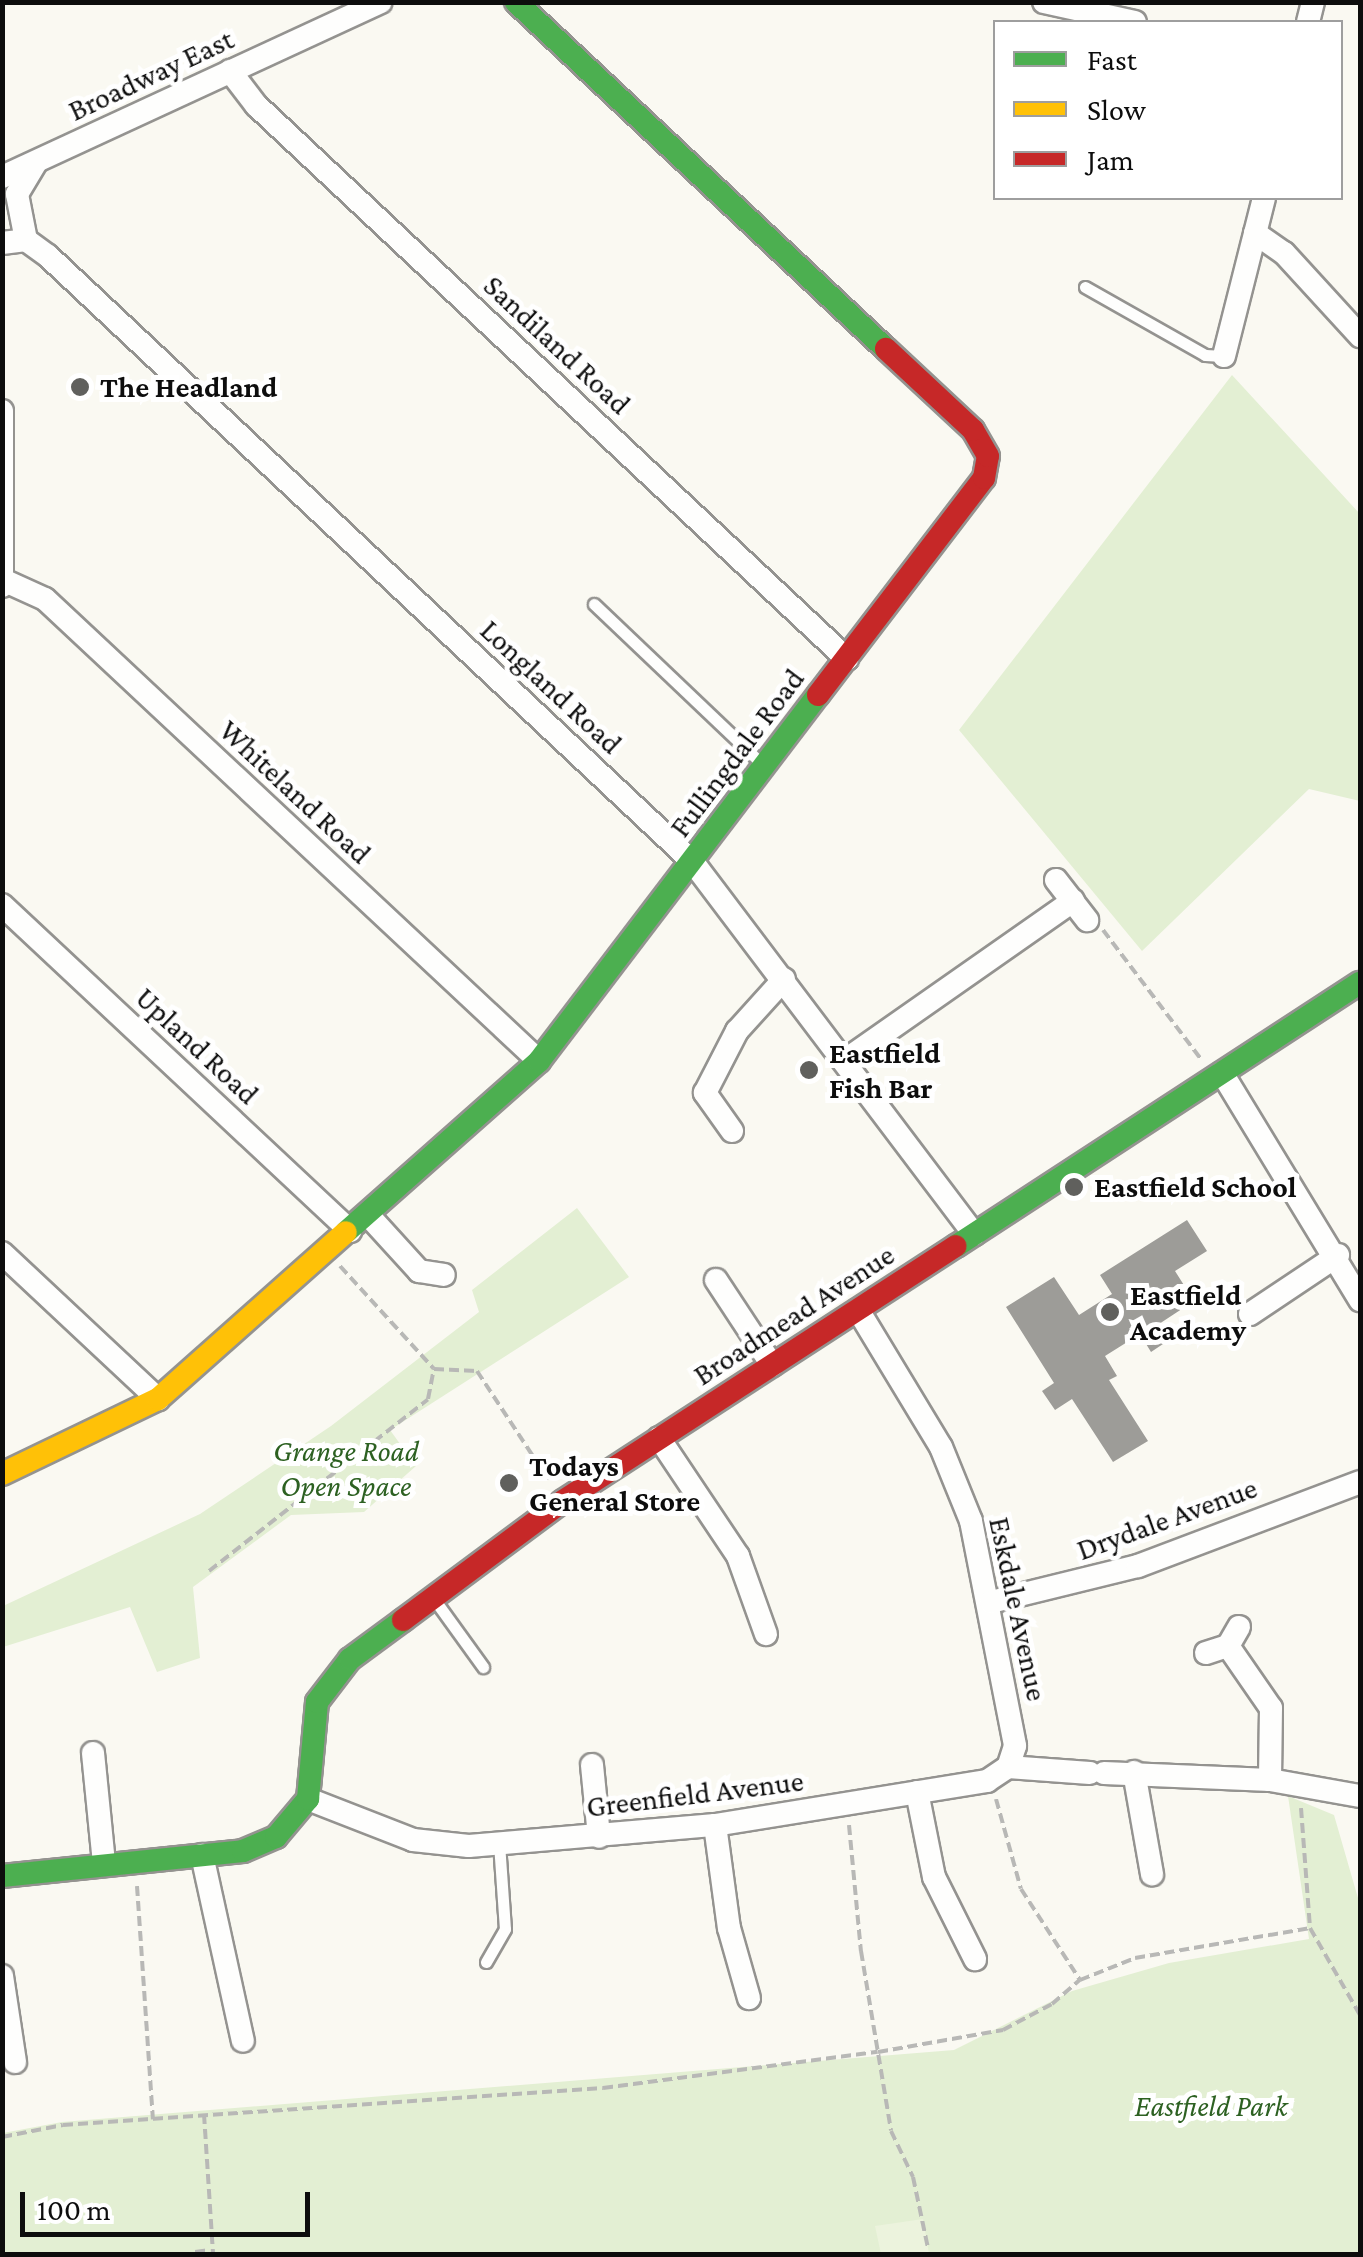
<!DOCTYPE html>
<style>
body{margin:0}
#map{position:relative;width:1363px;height:2257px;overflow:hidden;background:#faf9f2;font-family:"Crimson Pro",serif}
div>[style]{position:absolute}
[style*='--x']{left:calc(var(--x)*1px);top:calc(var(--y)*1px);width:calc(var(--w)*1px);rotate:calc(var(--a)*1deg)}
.green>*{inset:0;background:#e3efd3}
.pitch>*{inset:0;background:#ecf3dd}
.building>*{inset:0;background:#9d9c98}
.path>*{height:4px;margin-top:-2px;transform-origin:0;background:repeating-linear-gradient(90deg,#b8b8b6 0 10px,transparent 0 15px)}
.roads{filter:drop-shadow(2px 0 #949390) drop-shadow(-2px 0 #949390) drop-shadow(0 2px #949390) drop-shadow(0 -2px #949390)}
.lane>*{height:11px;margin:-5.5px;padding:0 5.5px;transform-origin:5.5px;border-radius:5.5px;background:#fefefd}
.street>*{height:22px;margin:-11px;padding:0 11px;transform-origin:11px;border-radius:11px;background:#fefefd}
.fast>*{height:22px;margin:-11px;padding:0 11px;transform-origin:11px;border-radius:11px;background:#4caf50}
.slow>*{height:22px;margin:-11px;padding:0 11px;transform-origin:11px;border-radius:11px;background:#ffc107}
.jam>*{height:22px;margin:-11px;padding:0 11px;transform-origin:11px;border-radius:11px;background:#c62828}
.dots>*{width:28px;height:28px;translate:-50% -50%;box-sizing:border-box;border:5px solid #fff;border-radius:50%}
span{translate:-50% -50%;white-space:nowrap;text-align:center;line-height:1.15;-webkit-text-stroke:10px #fff;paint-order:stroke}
.street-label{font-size:30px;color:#0d0d0d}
.poi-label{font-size:30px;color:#0d0d0d;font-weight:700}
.left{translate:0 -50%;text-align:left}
.park-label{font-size:30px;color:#2d6122;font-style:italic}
.frame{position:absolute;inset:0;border:5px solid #0d0d0d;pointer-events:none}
.legend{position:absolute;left:993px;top:20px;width:350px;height:180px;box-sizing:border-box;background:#fff;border:2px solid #9e9e9e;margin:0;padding:12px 18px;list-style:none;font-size:30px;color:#0d0d0d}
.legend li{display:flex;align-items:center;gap:20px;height:50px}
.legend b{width:50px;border:2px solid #9e9e9e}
.scale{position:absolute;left:20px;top:2192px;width:290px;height:45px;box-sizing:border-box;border:5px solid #0d0d0d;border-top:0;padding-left:12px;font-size:30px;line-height:35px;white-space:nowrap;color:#0d0d0d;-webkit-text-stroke:8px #fff;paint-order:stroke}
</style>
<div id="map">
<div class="green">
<div style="clip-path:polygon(1232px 375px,1360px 514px,1360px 801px,1309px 789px,1142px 951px,959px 730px)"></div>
<div style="clip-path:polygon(577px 1208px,629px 1277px,390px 1430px,416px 1466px,364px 1512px,291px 1515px,193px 1587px,200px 1658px,157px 1672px,130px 1607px,3px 1647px,3px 1606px,200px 1514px,331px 1426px,479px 1312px,472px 1290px)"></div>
<div style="clip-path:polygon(1288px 1796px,1334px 1815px,1360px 1905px,1360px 2254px,3px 2254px,3px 2133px,62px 2122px,954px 2050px,1072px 1991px,1169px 1963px,1309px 1939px)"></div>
</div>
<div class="pitch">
<div style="clip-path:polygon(923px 2219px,929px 2254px,881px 2254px,875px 2226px)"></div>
</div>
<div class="building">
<div style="clip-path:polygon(1187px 1220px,1207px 1251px,1175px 1271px,1194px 1301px,1159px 1324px,1169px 1340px,1151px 1352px,1140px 1334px,1105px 1356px,1117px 1376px,1109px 1380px,1148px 1441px,1113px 1462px,1072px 1399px,1055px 1410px,1042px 1391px,1054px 1383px,1006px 1307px,1054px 1277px,1079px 1315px,1112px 1294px,1100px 1275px)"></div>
</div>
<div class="path">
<div style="--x:1103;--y:930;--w:161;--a:52.8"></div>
<div style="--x:340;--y:1266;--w:139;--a:47.6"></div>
<div style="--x:434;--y:1369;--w:43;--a:2.7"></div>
<div style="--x:477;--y:1371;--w:133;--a:56.7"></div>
<div style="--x:209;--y:1571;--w:278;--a:-38.1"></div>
<div style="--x:428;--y:1399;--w:31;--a:-79"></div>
<div style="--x:996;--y:1799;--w:93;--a:74.5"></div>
<div style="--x:1021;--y:1889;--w:108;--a:57"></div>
<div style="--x:1301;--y:1808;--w:120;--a:85.7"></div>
<div style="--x:1310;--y:1928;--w:100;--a:60.1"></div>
<div style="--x:849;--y:1825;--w:127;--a:84.6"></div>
<div style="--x:861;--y:1951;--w:182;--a:80.5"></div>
<div style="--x:891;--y:2131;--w:51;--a:64.4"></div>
<div style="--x:913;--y:2177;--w:73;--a:78.1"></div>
<div style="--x:137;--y:1886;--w:234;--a:86.1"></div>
<div style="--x:204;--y:2114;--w:140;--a:86.3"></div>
<div style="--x:2;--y:2137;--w:62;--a:-11.1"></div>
<div style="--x:63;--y:2125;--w:541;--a:-3.92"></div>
<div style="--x:603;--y:2088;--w:277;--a:-7.5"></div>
<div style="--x:878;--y:2052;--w:127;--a:-10"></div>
<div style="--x:1003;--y:2030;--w:55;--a:-28"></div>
<div style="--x:1052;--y:2004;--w:37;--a:-41"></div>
<div style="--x:1080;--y:1980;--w:59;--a:-21.8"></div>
<div style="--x:1135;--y:1958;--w:178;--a:-9.7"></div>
<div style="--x:195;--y:2252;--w:15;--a:-8"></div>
</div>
<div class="roads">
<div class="lane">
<div style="--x:1085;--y:287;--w:138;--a:29.5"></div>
<div style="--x:1205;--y:355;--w:19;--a:3"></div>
<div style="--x:594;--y:604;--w:231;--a:43.6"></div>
<div style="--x:434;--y:1599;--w:84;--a:54.2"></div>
<div style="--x:486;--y:1962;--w:38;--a:-60"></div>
<div style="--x:505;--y:1929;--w:85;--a:-94"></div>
</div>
<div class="street">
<div style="--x:1044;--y:2;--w:93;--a:12.4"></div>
<div style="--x:1308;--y:22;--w:21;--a:-76"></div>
<div style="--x:230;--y:71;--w:43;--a:52.6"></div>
<div style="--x:256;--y:105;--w:810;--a:43.15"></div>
<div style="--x:2;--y:177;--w:417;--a:-24.8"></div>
<div style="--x:1255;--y:233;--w:35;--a:35"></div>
<div style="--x:1284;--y:253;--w:113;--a:47.5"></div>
<div style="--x:26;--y:240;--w:47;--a:-101.1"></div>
<div style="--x:17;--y:194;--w:37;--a:-59"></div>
<div style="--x:2;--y:243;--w:24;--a:-7"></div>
<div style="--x:26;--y:240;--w:27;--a:36"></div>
<div style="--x:48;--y:256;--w:884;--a:43.21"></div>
<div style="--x:692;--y:861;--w:468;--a:52.9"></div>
<div style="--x:1224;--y:356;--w:163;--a:-75.8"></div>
<div style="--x:2;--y:411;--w:175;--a:90"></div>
<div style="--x:3;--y:580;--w:46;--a:24.3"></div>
<div style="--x:45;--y:599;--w:676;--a:43.08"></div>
<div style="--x:1056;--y:880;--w:51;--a:52.2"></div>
<div style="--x:2;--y:905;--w:477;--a:43.1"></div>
<div style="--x:847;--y:1059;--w:276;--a:-35"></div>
<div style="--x:1222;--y:1073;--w:266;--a:58.7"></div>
<div style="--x:732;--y:1131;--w:47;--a:-125.4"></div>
<div style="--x:705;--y:1093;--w:70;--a:-62.7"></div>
<div style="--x:737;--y:1031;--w:70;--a:-47.9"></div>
<div style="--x:368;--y:1215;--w:76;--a:47.7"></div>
<div style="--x:419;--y:1271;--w:25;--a:9"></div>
<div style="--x:2;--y:1253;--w:214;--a:43.1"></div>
<div style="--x:716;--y:1280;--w:102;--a:56.6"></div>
<div style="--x:858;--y:1310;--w:160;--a:58.8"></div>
<div style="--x:941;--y:1447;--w:80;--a:67.9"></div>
<div style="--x:971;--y:1521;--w:229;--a:78.9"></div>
<div style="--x:1015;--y:1746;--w:22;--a:108"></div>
<div style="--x:1250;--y:1314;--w:106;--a:-33.8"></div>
<div style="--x:659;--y:1438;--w:142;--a:56.2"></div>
<div style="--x:738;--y:1556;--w:83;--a:70.3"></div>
<div style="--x:991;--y:1602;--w:151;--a:-13.8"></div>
<div style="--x:1138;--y:1566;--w:237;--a:-20.7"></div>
<div style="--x:1228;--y:1646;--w:75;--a:55.3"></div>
<div style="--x:1271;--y:1708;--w:72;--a:90.8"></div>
<div style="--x:1206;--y:1653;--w:23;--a:-18"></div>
<div style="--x:1228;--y:1646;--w:22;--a:-60"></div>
<div style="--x:93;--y:1753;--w:112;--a:84.3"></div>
<div style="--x:592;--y:1765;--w:72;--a:84.4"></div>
<div style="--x:1134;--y:1772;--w:104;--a:80"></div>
<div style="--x:1104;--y:1773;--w:166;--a:2.4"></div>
<div style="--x:1270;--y:1780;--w:91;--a:10.1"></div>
<div style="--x:917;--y:1792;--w:87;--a:78.7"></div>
<div style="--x:934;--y:1877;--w:92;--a:63.4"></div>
<div style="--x:308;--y:1799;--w:113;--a:21.3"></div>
<div style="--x:413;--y:1840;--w:56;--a:6.1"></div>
<div style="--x:469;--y:1846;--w:247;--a:-4.9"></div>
<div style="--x:715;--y:1825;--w:276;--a:-9.2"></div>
<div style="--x:987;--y:1781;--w:25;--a:-34"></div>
<div style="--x:1008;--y:1767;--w:82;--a:4.2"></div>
<div style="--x:715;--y:1825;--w:104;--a:82.3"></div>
<div style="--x:729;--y:1928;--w:73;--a:74.1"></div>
<div style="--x:202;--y:1855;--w:190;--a:77.6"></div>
<div style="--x:2;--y:1976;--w:87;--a:81.4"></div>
</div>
<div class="fast">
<div style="--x:516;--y:2;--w:507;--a:43.16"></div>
<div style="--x:346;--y:1232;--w:258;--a:-41.5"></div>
<div style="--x:539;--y:1061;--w:460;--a:-52.7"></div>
<div style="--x:956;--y:1246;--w:482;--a:-33.1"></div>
<div style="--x:2;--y:1876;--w:242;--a:-5.9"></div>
<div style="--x:243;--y:1851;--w:36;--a:-23"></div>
<div style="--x:276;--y:1837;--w:50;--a:-49.9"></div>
<div style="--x:308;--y:1799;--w:97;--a:-84.7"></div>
<div style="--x:317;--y:1702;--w:54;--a:-52.5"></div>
<div style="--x:350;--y:1659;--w:66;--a:-36.3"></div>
</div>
<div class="slow">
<div style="--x:2;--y:1474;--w:173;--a:-25.7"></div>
<div style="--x:158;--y:1399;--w:251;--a:-41.6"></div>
</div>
<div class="jam">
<div style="--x:818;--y:695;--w:273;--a:-52.6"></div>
<div style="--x:984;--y:478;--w:22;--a:-80"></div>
<div style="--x:988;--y:456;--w:30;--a:-120"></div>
<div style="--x:973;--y:430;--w:119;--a:-137"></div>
<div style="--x:403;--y:1620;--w:199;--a:-36.6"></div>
<div style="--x:563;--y:1501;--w:468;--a:-33"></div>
</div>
</div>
<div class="dots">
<div style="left:80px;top:387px;background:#60605d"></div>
<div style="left:809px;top:1070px;background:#60605d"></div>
<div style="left:1074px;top:1187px;background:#60605d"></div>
<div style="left:1110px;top:1312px;background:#60605d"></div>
<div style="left:509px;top:1483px;background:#60605d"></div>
</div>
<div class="street-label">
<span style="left:151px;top:75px;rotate:-25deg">Broadway East</span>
<span style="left:557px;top:345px;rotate:43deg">Sandiland Road</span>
<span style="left:551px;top:687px;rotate:43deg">Longland Road</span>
<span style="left:737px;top:753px;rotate:-53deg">Fullingdale Road</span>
<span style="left:295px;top:792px;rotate:43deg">Whiteland Road</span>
<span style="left:197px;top:1046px;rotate:43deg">Upland Road</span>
<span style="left:794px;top:1315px;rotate:-33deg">Broadmead Avenue</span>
<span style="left:1167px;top:1519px;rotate:-20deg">Drydale Avenue</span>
<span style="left:1018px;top:1609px;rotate:78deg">Eskdale Avenue</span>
<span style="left:695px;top:1794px;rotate:-7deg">Greenfield Avenue</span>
</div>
<div class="poi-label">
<span class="left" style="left:100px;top:387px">The Headland</span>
<span class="left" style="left:829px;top:1070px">Eastfield<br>Fish Bar</span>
<span class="left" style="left:1094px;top:1187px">Eastfield School</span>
<span class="left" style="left:1130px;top:1312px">Eastfield<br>Academy</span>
<span class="left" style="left:529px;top:1483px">Todays<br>General Store</span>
</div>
<div class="park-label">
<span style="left:346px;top:1468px">Grange Road<br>Open Space</span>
<span style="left:1211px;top:2106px">Eastfield Park</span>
</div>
<div class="frame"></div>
<ul class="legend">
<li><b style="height:12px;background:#4caf50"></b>Fast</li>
<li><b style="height:12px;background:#ffc107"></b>Slow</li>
<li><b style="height:12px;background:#c62828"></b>Jam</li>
</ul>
<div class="scale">100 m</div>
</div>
